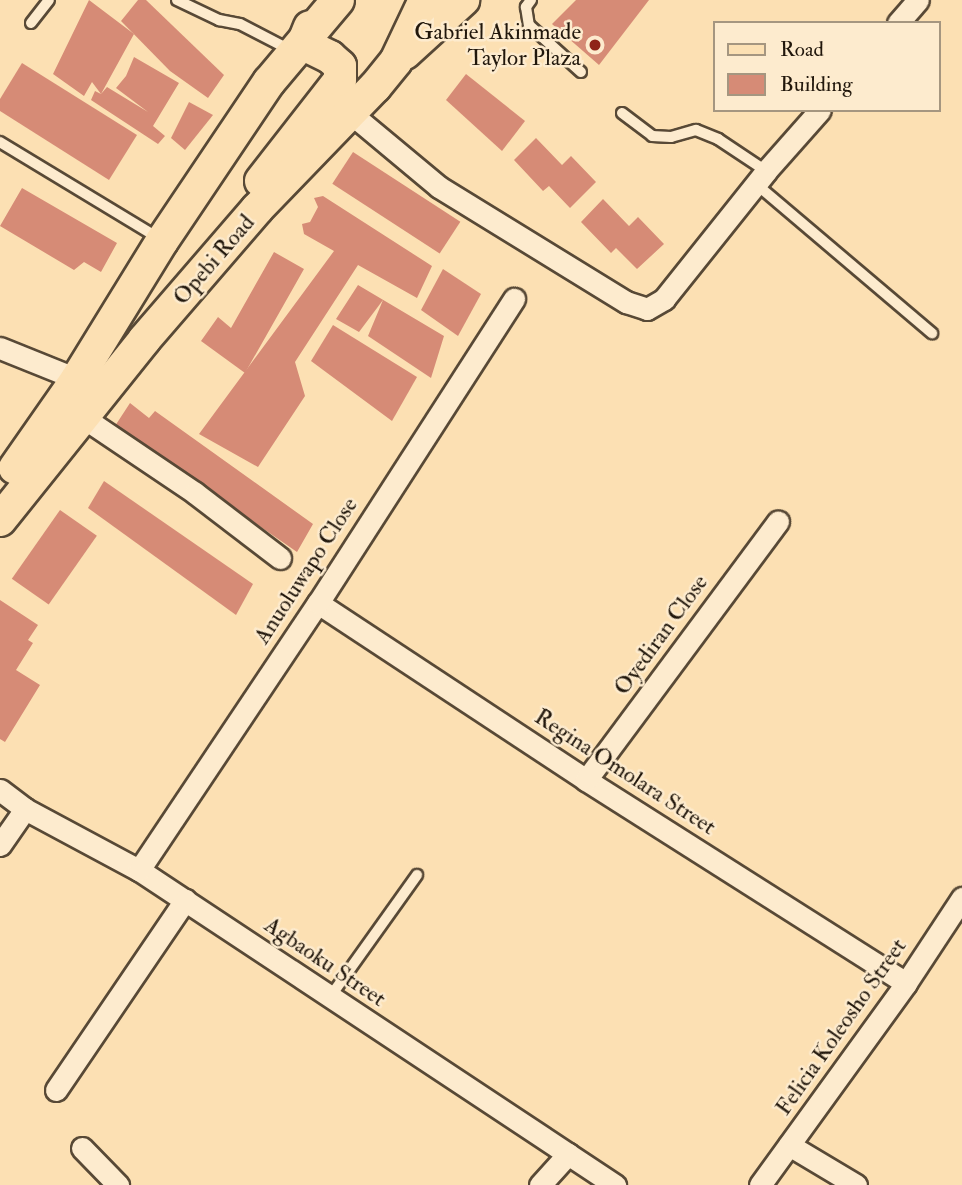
<!DOCTYPE html>
<style>
body{margin:0}
#map{position:relative;width:962px;height:1185px;overflow:hidden;background:#fce0b3;font-family:"IM FELL Double Pica",serif}
div>[style]{position:absolute}
[style*='--x']{left:calc(var(--x)*1px);top:calc(var(--y)*1px);width:calc(var(--w)*1px);rotate:calc(var(--a)*1deg)}
.building>*{inset:0;background:#d68b76;transform-origin:0 0}
.roads{filter:drop-shadow(2px 0 #584936) drop-shadow(-2px 0 #584936) drop-shadow(0 2px #584936) drop-shadow(0 -2px #584936)}
.lane>*{height:10px;margin:-5px;padding:0 5px;transform-origin:5px;border-radius:5px;background:#fdebce}
.street>*{height:21px;margin:-10.5px;padding:0 10.5px;transform-origin:10.5px;border-radius:10.5px;background:#fdebce}
.primary>*{height:32px;margin:-16px;padding:0 16px;transform-origin:16px;border-radius:16px;background:#fce0b3}
.dots>*{width:19px;height:19px;translate:-50% -50%;box-sizing:border-box;border:4px solid #fdebce;border-radius:50%}
span{translate:-50% -50%;white-space:nowrap;text-align:center;line-height:1.15;-webkit-text-stroke:5px #fdebce;paint-order:stroke}
.poi-label{font-size:23px;color:#21170c}
.right{translate:-100% -50%;text-align:right}
.street-label{font-size:23px;color:#21170c}
.legend{position:absolute;left:713px;top:21px;width:228px;height:91px;box-sizing:border-box;background:#fdebce;border:2px solid #a59680;margin:0;padding:9px 12px;list-style:none;font-size:21px;color:#21170c}
.legend li{display:flex;align-items:center;gap:14px;height:35px}
.legend b{width:35px;border:2px solid #a59680}
</style>
<div id="map">
<div class="building">
<div style="clip-path:polygon(89px 0,134px 34px,101px 94px,107px 87px,148px 112px,116px 88px,126px 76px,134px 57px,179px 83px,153px 126px,165px 136px,158px 144px,91px 100px,95px 91px,101px 94px,92px 82px,84px 96px,53px 74px)"></div>
<div style="clip-path:polygon(138px 0,146px 0,224px 75px,208px 98px,170px 71px,121px 21px)"></div>
<div style="clip-path:polygon(576px 0,649px 0,599px 65px,552px 24px)"></div>
<div style="clip-path:polygon(22px 63px,137px 135px,109px 180px,0 111px,0 99px)"></div>
<div style="clip-path:polygon(466px 74px,525px 121px,502px 151px,446px 100px)"></div>
<div style="clip-path:polygon(189px 102px,213px 115px,185px 150px,171px 138px)"></div>
<div style="clip-path:polygon(536px 138px,562px 165px,571px 156px,596px 182px,570px 208px,549px 186px,543px 191px,514px 160px)"></div>
<div style="left:353px;top:152px;width:128px;height:38px;rotate:33deg"></div>
<div style="clip-path:polygon(22px 188px,117px 243px,101px 272px,84px 262px,74px 270px,0 226px)"></div>
<div style="clip-path:polygon(323px 196px,432px 266px,417px 298px,358px 265px,295px 362px,305px 396px,258px 467px,199px 434px,334px 251px,304px 234px,302px 224px,310px 222px,318px 207px,314px 198px)"></div>
<div style="clip-path:polygon(603px 199px,629px 226px,638px 217px,664px 244px,637px 269px,616px 248px,611px 253px,581px 222px)"></div>
<div style="clip-path:polygon(274px 252px,304px 269px,245px 373px,201px 341px,218px 317px,231px 328px)"></div>
<div style="clip-path:polygon(443px 269px,481px 294px,458px 336px,421px 310px)"></div>
<div style="clip-path:polygon(358px 285px,444px 336px,431px 378px,368px 336px,383px 300px,359px 332px,336px 319px)"></div>
<div style="clip-path:polygon(333px 325px,417px 377px,392px 421px,311px 361px)"></div>
<div style="clip-path:polygon(130px 403px,149px 418px,155px 411px,313px 524px,297px 552px,115px 426px)"></div>
<div style="clip-path:polygon(104px 481px,253px 584px,236px 615px,88px 508px)"></div>
<div style="left:60px;top:510px;width:45px;height:84px;rotate:35deg"></div>
<div style="clip-path:polygon(0 600px,38px 625px,28px 640px,33px 643px,16px 670px,40px 685px,5px 742px,0 739px)"></div>
</div>
<div class="roads">
<div class="lane">
<div style="--x:177;--y:0;--w:47;--a:25.5"></div>
<div style="--x:219;--y:20;--w:21;--a:11"></div>
<div style="--x:240;--y:24;--w:59;--a:27.4"></div>
<div style="--x:531;--y:0;--w:9;--a:126"></div>
<div style="--x:526;--y:7;--w:18;--a:81"></div>
<div style="--x:529;--y:25;--w:70;--a:42.1"></div>
<div style="--x:31;--y:23;--w:29;--a:-52"></div>
<div style="--x:622;--y:113;--w:38;--a:37"></div>
<div style="--x:652;--y:136;--w:19;--a:3"></div>
<div style="--x:671;--y:137;--w:26;--a:-16"></div>
<div style="--x:696;--y:130;--w:24;--a:22"></div>
<div style="--x:718;--y:139;--w:58;--a:33.7"></div>
<div style="--x:0;--y:142;--w:187;--a:31.2"></div>
<div style="--x:756;--y:184;--w:231;--a:40.3"></div>
<div style="--x:330;--y:997;--w:150;--a:-54.5"></div>
</div>
<div class="street">
<div style="--x:898;--y:23;--w:30;--a:-49"></div>
<div style="--x:349;--y:112;--w:117;--a:39.8"></div>
<div style="--x:439;--y:187;--w:220;--a:31.6"></div>
<div style="--x:626;--y:302;--w:22;--a:18"></div>
<div style="--x:647;--y:309;--w:20;--a:-30"></div>
<div style="--x:664;--y:299;--w:164;--a:-51.4"></div>
<div style="--x:766;--y:171;--w:81;--a:-48.5"></div>
<div style="--x:0;--y:348;--w:83;--a:21.9"></div>
<div style="--x:81;--y:416;--w:138;--a:34"></div>
<div style="--x:195;--y:493;--w:107;--a:37.4"></div>
<div style="--x:318;--y:603;--w:321;--a:33.4"></div>
<div style="--x:586;--y:780;--w:379;--a:32.4"></div>
<div style="--x:586;--y:780;--w:322;--a:-53.4"></div>
<div style="--x:0;--y:790;--w:31;--a:37"></div>
<div style="--x:25;--y:809;--w:129;--a:28.2"></div>
<div style="--x:139;--y:870;--w:571;--a:33.5"></div>
<div style="--x:0;--y:845;--w:44;--a:-55.2"></div>
<div style="--x:139;--y:870;--w:321;--a:-56.2"></div>
<div style="--x:318;--y:603;--w:362;--a:-57.2"></div>
<div style="--x:56;--y:1090;--w:230;--a:-55.8"></div>
<div style="--x:789;--y:1145;--w:78;--a:30.8"></div>
<div style="--x:82;--y:1148;--w:52;--a:45.8"></div>
<div style="--x:540;--y:1185;--w:42;--a:-47.9"></div>
<div style="--x:760;--y:1185;--w:249;--a:-54.1"></div>
<div style="--x:906;--y:983;--w:102;--a:-56.6"></div>
</div>
<div class="primary">
<div style="--x:405;--y:53;--w:79;--a:-42.4"></div>
<div style="--x:261;--y:181;--w:128;--a:-52"></div>
<div style="--x:340;--y:80;--w:14;--a:-90"></div>
<div style="--x:340;--y:66;--w:13;--a:-138"></div>
<div style="--x:330;--y:57;--w:30;--a:-154"></div>
<div style="--x:303;--y:44;--w:18;--a:-68"></div>
<div style="--x:15;--y:468;--w:108;--a:-55.1"></div>
<div style="--x:77;--y:379;--w:162;--a:-58.4"></div>
<div style="--x:162;--y:241;--w:192;--a:-56.1"></div>
<div style="--x:269;--y:82;--w:107;--a:-49.9"></div>
<div style="--x:0;--y:520;--w:231;--a:-51.3"></div>
<div style="--x:144;--y:340;--w:173;--a:-49.2"></div>
<div style="--x:257;--y:209;--w:170;--a:-46"></div>
<div style="--x:375;--y:87;--w:33;--a:-51"></div>
<div style="--x:396;--y:61;--w:68;--a:-64.6"></div>
</div>
</div>
<div class="dots">
<div style="left:595px;top:45px;background:#8f2418"></div>
</div>
<div class="poi-label">
<span class="right" style="left:581px;top:45px">Gabriel Akinmade<br>Taylor Plaza</span>
</div>
<div class="street-label">
<span style="left:214px;top:260px;rotate:-49deg">Opebi Road</span>
<span style="left:306px;top:571px;rotate:-57deg">Anuoluwapo Close</span>
<span style="left:661px;top:635px;rotate:-54deg">Oyediran Close</span>
<span style="left:625px;top:772px;rotate:33deg">Regina Omolara Street</span>
<span style="left:325px;top:962px;rotate:34deg">Agbaoku Street</span>
<span style="left:841px;top:1027px;rotate:-55deg">Felicia Koleosho Street</span>
</div>
<ul class="legend">
<li><b style="height:9px;background:#fce0b3"></b>Road</li>
<li><b style="height:19px;background:#d68b76"></b>Building</li>
</ul>
</div>
